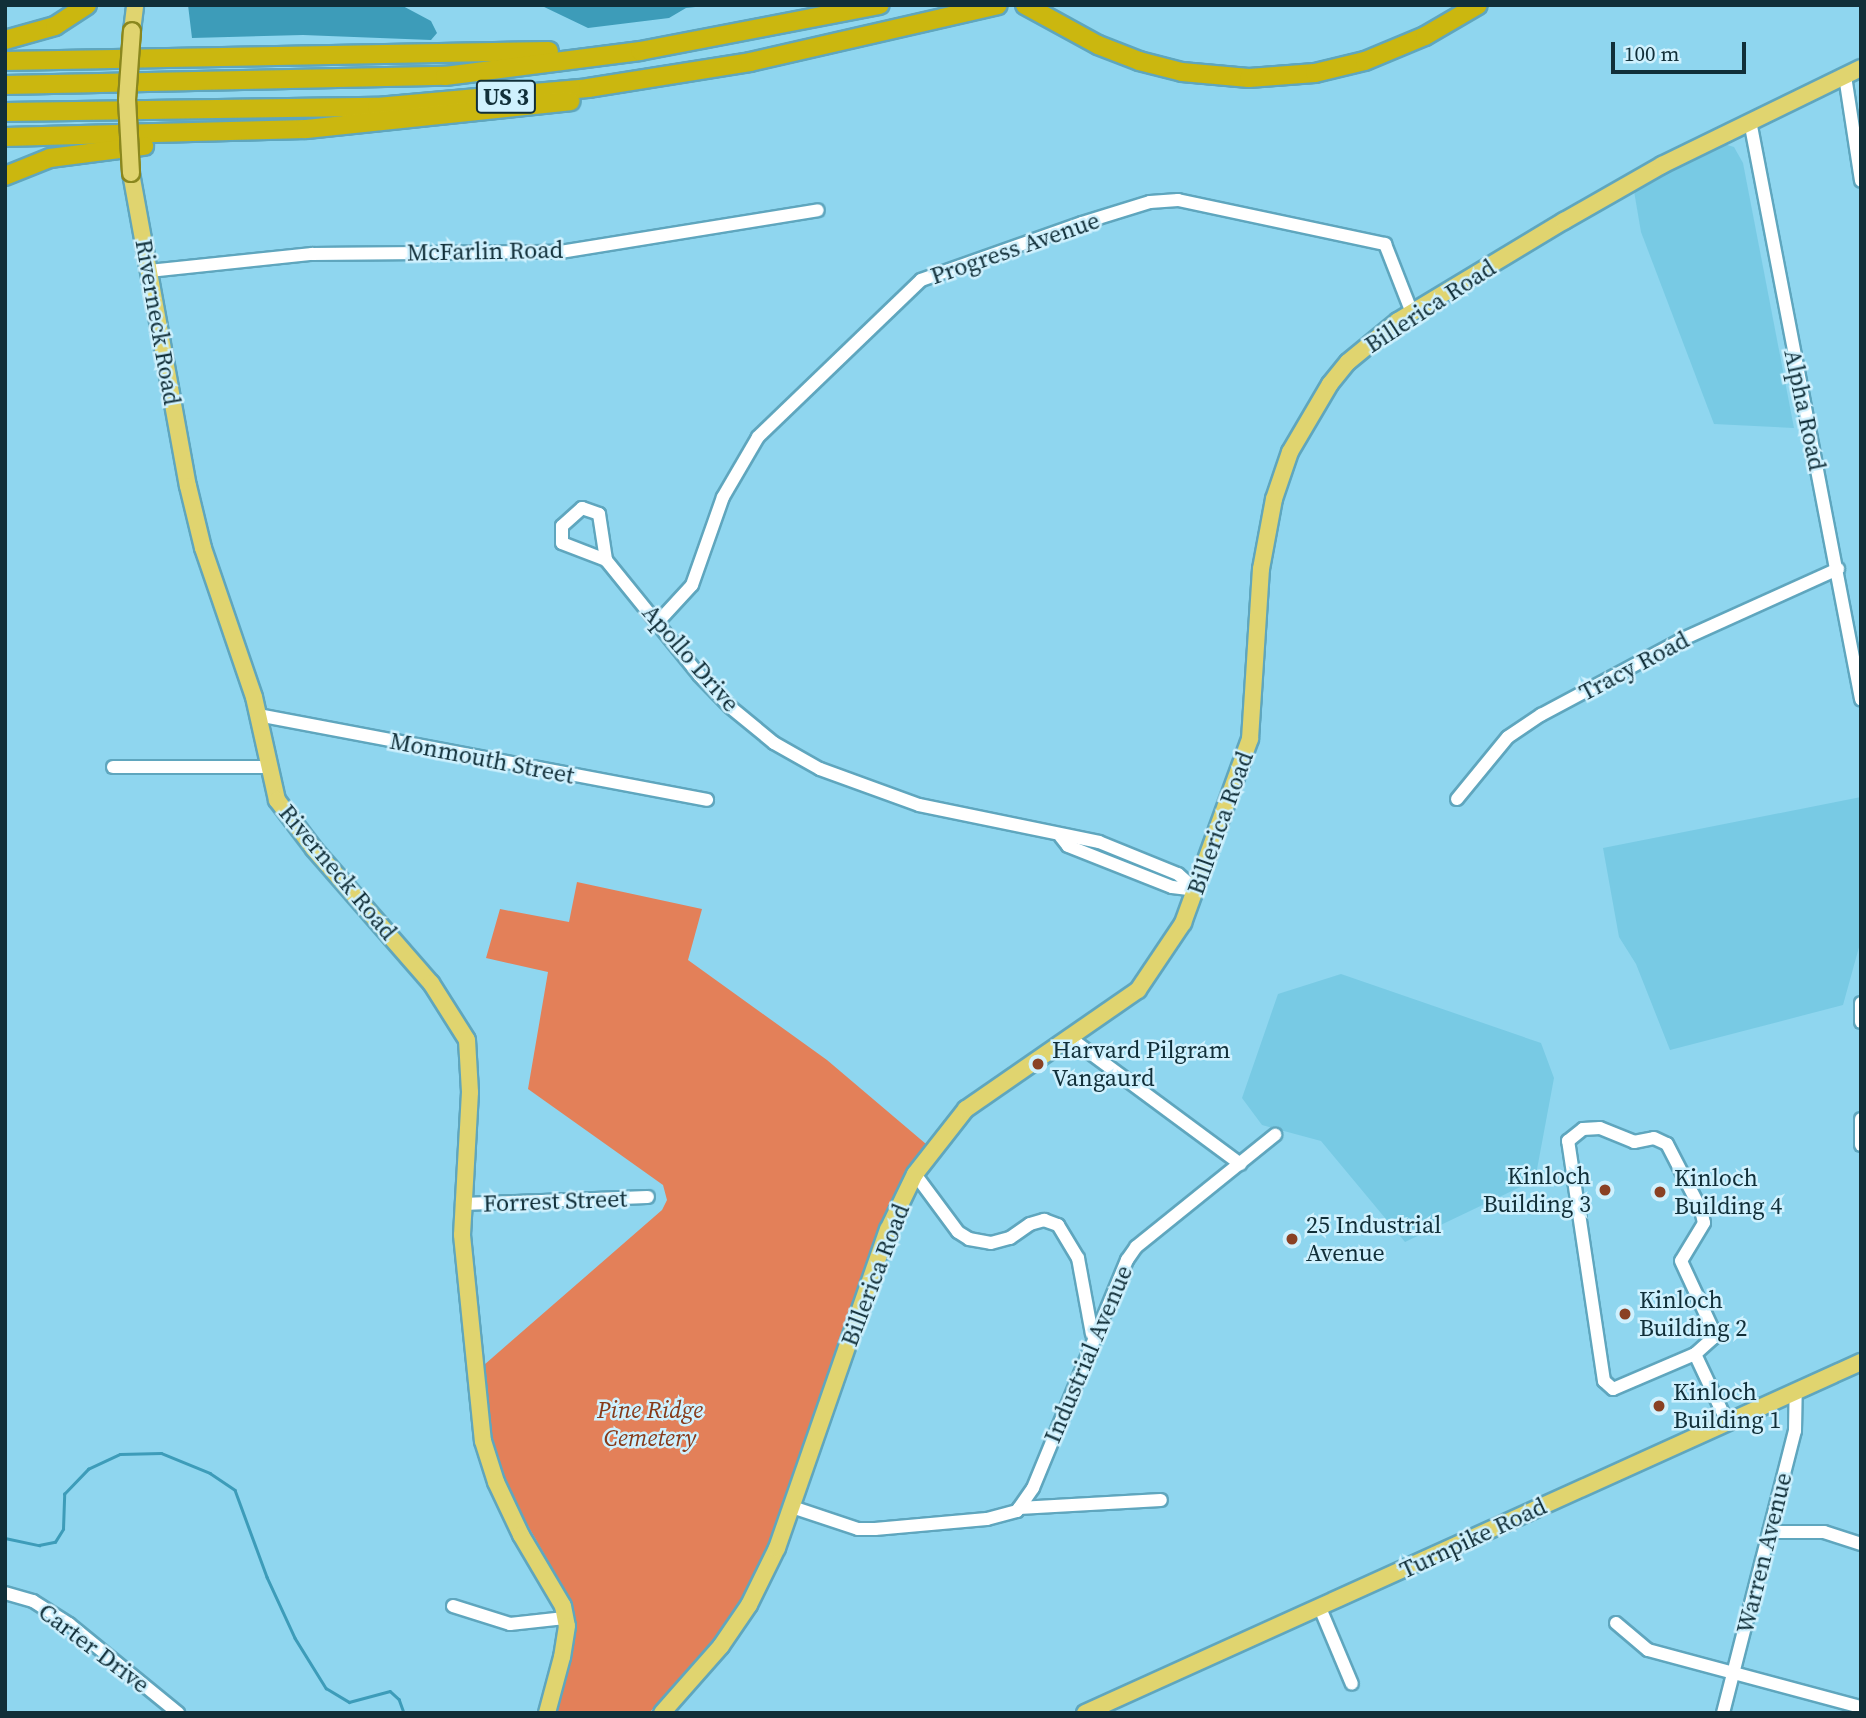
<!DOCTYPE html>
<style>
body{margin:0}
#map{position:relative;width:1866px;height:1718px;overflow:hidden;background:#8fd6ef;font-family:"Source Serif 4",serif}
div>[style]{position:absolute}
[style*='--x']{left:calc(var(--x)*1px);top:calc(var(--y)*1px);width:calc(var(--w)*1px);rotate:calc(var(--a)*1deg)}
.built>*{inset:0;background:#78cae4}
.green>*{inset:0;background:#e38059}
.water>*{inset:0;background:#3d9cb9}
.stream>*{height:2.5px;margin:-1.25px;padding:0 1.25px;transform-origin:1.25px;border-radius:1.25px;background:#3d9cb9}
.roads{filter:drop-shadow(2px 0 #5fa6be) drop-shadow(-2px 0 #5fa6be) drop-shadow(0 2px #5fa6be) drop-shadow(0 -2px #5fa6be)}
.minor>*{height:12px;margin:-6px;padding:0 6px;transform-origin:6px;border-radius:6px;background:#fff}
.major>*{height:16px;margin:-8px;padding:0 8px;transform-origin:8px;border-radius:8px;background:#e0d46f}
.highway>*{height:18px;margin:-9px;padding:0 9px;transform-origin:9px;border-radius:9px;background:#cbb70f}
.bridges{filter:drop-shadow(2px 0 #8a871e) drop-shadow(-2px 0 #8a871e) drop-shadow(0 2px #8a871e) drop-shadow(0 -2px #8a871e)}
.major-bridge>*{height:16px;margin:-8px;padding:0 8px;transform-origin:8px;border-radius:8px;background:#e0d46f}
.dots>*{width:19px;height:19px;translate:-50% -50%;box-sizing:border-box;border:4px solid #cff1fe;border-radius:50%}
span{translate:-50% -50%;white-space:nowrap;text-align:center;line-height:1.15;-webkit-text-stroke:5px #cff1fe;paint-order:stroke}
.shield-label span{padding:2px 5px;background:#cff1fe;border:2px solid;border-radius:5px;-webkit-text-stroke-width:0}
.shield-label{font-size:23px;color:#112f39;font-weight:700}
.street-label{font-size:24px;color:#112f39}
.poi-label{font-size:24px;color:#112f39}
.left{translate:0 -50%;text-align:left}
.right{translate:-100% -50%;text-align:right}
.park-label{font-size:24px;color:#863918;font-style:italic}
.frame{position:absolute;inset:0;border:7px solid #112f39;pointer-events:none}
.scale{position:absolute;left:1611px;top:42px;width:135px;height:32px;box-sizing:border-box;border:4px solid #112f39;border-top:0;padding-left:9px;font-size:21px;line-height:24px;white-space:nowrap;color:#112f39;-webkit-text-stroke:5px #cff1fe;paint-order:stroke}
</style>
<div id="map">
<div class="built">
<div style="clip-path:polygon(1724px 144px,1734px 147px,1743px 163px,1794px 428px,1714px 424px,1641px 232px,1634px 191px)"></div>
<div style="clip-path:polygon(1861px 797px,1861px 940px,1843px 1005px,1670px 1050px,1636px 964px,1619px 937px,1603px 848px)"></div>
<div style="clip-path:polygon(1341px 974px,1541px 1043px,1554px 1078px,1535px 1180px,1405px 1242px,1321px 1141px,1262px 1125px,1242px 1098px,1278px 994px)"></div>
</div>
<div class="green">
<div style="clip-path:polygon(577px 882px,702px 909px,688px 960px,827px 1060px,926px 1144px,884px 1219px,762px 1565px,718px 1641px,649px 1713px,555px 1713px,574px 1638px,569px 1597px,513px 1500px,491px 1437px,488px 1410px,484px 1365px,662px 1210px,667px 1200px,663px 1185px,528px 1089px,548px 972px,486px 958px,500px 909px,569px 922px)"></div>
</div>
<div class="water">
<div style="clip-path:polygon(188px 5px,401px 5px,431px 21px,437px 33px,431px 40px,303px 35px,192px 38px)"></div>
<div style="clip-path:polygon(540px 5px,714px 5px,686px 8px,669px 18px,588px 28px)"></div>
</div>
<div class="stream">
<div style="--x:5;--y:1538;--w:35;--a:12"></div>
<div style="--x:39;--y:1545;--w:16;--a:-11"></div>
<div style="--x:55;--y:1542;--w:15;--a:-58"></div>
<div style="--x:63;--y:1529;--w:35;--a:-88"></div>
<div style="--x:64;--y:1494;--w:35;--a:-46"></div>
<div style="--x:88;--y:1469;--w:35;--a:-25"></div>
<div style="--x:120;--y:1454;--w:41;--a:-1.4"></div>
<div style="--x:161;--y:1453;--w:53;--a:22.2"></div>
<div style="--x:210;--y:1473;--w:30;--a:34"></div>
<div style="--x:235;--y:1490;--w:93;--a:69.8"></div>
<div style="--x:267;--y:1577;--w:67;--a:65.3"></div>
<div style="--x:295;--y:1638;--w:59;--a:58.2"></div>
<div style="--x:326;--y:1688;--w:27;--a:31"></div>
<div style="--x:349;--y:1702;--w:42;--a:-15"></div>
<div style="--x:390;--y:1691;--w:12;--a:42"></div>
<div style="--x:399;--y:1699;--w:15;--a:70"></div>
</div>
<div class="roads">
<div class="minor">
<div style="--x:1845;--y:76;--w:106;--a:81.3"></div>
<div style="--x:1750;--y:121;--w:589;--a:79.13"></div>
<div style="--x:149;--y:271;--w:164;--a:-6"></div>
<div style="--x:312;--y:254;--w:248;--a:-0.5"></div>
<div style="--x:560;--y:252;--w:261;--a:-9.2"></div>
<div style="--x:606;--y:560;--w:47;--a:-158.9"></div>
<div style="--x:562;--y:543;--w:17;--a:-90"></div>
<div style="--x:562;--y:526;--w:27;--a:-42"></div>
<div style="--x:582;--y:508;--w:18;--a:19"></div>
<div style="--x:599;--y:514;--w:47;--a:81.3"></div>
<div style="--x:606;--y:560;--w:148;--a:51"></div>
<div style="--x:699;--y:675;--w:43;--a:45.9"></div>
<div style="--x:729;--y:706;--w:58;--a:39.4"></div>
<div style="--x:774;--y:743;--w:53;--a:29.5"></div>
<div style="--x:820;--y:769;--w:105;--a:20"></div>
<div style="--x:919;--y:805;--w:184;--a:11.6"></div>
<div style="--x:1099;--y:842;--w:85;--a:22.1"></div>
<div style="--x:1178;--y:874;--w:25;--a:42"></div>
<div style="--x:658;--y:622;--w:50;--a:-47.4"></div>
<div style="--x:692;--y:585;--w:93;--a:-70.6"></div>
<div style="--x:723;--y:497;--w:69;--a:-59.7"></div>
<div style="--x:758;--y:437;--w:226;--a:-43.9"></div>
<div style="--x:921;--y:280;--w:171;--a:-19.5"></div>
<div style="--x:1082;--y:223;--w:71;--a:-17.2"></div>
<div style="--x:1150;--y:202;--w:28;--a:-4"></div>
<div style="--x:1178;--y:200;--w:212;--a:12"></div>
<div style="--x:1385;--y:244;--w:74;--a:68.6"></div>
<div style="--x:258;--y:715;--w:457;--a:10.7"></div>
<div style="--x:113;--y:767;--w:156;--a:0"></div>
<div style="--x:1457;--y:799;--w:80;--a:-50.6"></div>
<div style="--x:1508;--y:737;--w:40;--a:-34"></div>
<div style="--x:1541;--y:715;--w:163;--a:-28.1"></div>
<div style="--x:1685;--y:638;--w:168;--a:-24.3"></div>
<div style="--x:1061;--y:837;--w:11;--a:52"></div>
<div style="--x:1068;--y:846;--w:112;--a:21.5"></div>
<div style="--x:1172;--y:887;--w:23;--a:7"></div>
<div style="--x:1861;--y:1003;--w:19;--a:90"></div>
<div style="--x:1070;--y:1038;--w:212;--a:36.5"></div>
<div style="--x:1861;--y:1119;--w:26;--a:90"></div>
<div style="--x:1600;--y:1128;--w:37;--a:22"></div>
<div style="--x:1634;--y:1142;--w:20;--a:-11"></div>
<div style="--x:1654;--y:1138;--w:14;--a:25"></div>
<div style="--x:1667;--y:1144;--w:74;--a:62.7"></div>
<div style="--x:1701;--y:1210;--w:13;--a:77"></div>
<div style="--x:1704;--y:1223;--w:44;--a:121.2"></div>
<div style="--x:1681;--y:1261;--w:76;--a:65.1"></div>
<div style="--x:1713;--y:1330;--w:8;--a:90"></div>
<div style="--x:1713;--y:1338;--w:24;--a:138"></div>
<div style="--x:1695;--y:1354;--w:89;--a:156.9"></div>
<div style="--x:1613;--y:1389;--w:12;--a:-138"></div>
<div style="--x:1604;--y:1381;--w:243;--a:-98.5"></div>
<div style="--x:1568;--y:1141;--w:19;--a:-39"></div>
<div style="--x:1583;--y:1129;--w:17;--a:-3"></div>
<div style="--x:915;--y:1174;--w:72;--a:53.4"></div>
<div style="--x:958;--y:1232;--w:13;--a:32"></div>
<div style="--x:969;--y:1239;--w:22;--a:10"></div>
<div style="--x:991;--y:1243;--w:20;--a:-15"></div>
<div style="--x:1010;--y:1238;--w:24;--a:-35"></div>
<div style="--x:1030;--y:1224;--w:15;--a:-16"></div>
<div style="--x:1044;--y:1220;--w:15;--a:20"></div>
<div style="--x:1058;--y:1225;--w:39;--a:59"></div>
<div style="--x:1078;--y:1258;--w:77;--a:79.6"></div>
<div style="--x:462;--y:1204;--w:186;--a:-2.2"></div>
<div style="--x:1695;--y:1354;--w:75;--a:64.8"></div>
<div style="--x:792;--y:1507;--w:70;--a:18.4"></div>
<div style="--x:858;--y:1529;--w:17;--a:0"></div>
<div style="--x:875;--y:1529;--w:112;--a:-5.1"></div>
<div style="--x:987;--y:1519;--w:31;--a:-15"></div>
<div style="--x:1017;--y:1511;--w:28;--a:-55"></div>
<div style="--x:1033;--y:1488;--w:247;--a:-67.6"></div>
<div style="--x:1127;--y:1260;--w:16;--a:-55"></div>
<div style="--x:1136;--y:1247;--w:179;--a:-38.9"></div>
<div style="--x:1019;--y:1508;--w:142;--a:-3.2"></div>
<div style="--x:1769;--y:1532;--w:55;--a:0"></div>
<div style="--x:1824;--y:1532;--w:39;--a:18"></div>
<div style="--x:5;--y:1593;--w:29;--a:16"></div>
<div style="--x:33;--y:1601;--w:43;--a:32.6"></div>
<div style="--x:69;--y:1624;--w:141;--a:39.2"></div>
<div style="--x:453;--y:1606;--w:60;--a:17.5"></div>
<div style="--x:510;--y:1624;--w:55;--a:-6.2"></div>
<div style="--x:1320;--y:1608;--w:82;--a:67.2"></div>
<div style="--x:1616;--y:1623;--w:42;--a:40.2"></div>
<div style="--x:1648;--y:1650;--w:220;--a:15"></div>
<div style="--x:1723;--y:1713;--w:291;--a:-75.7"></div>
<div style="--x:1795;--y:1431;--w:39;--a:-89"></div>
</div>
<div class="major">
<div style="--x:132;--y:31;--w:26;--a:-83"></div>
<div style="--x:131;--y:173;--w:318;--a:79.7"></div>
<div style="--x:188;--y:486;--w:64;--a:76.4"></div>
<div style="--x:203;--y:548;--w:157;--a:71.1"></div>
<div style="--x:254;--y:697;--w:106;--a:77.4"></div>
<div style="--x:277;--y:800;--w:61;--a:52.9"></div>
<div style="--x:314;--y:849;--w:178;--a:48.9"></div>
<div style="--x:431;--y:983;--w:67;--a:57.7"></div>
<div style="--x:467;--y:1040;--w:52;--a:86.7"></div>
<div style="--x:470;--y:1092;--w:143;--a:93.2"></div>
<div style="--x:462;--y:1235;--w:207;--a:84.2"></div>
<div style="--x:483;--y:1441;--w:43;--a:72.4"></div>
<div style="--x:496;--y:1482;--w:59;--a:64.7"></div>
<div style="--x:521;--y:1535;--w:82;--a:59.4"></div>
<div style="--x:563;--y:1606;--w:20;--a:79"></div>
<div style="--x:567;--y:1626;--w:31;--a:99"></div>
<div style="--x:562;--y:1657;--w:58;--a:105"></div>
<div style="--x:662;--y:1713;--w:89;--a:-48.6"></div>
<div style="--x:721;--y:1646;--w:50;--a:-55.7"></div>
<div style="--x:749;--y:1605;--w:64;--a:-63.8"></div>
<div style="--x:777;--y:1548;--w:337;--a:-70.8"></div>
<div style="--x:888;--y:1230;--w:62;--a:-64.3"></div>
<div style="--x:915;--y:1174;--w:83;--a:-51.9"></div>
<div style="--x:966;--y:1109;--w:209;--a:-34.7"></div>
<div style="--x:1138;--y:990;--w:81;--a:-56.1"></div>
<div style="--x:1183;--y:923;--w:196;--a:-70"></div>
<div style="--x:1250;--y:739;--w:170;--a:-86.3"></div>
<div style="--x:1261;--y:569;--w:71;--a:-79.5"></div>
<div style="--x:1274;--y:499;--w:50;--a:-71.2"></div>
<div style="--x:1290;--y:452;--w:79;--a:-59.5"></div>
<div style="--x:1330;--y:384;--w:28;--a:-51"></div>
<div style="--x:1348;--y:362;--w:65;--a:-39.4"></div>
<div style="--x:1398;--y:321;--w:194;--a:-31.1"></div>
<div style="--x:1564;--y:221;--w:113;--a:-29.7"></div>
<div style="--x:1662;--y:165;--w:221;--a:-26"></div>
<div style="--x:1085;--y:1713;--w:852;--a:-24.34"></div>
</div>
<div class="highway">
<div style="--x:1025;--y:5;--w:83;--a:28.7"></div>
<div style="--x:1098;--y:45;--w:44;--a:21.3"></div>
<div style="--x:1139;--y:61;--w:44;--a:14.3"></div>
<div style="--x:1182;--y:72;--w:67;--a:5.1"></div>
<div style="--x:1249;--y:78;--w:66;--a:-4.3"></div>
<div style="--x:1315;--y:73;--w:51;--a:-13.5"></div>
<div style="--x:1365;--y:61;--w:65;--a:-22.6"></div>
<div style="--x:1425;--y:36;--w:61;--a:-30.3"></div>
<div style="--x:5;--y:40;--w:52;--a:-15.6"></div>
<div style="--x:55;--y:26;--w:38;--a:-33"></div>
<div style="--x:5;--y:61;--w:544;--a:-1.05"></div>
<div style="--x:5;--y:85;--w:440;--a:-1.2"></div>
<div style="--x:445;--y:76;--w:197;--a:-7.3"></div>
<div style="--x:640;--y:51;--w:244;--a:-10.9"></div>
<div style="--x:5;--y:112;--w:372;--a:-0.8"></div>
<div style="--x:377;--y:107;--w:212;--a:-5.1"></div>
<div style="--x:588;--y:88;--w:164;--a:-9.1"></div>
<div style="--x:750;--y:62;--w:254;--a:-12.9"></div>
<div style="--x:5;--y:137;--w:301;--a:-1.5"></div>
<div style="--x:306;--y:129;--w:266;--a:-6"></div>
<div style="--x:5;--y:176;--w:48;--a:-21.8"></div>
<div style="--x:50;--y:158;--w:95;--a:-7.3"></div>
</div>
</div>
<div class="bridges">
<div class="major-bridge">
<div style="--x:131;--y:173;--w:73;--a:-93.1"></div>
<div style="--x:127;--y:100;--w:69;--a:-85.9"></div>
</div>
</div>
<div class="dots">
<div style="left:1038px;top:1064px;background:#8a4124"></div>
<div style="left:1605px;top:1190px;background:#8a4124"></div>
<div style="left:1660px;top:1192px;background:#8a4124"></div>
<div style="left:1292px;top:1239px;background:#8a4124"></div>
<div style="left:1625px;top:1314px;background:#8a4124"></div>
<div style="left:1659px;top:1406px;background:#8a4124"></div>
</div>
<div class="shield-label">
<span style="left:506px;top:97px">US 3</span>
</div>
<div class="street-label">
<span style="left:1015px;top:248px;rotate:-19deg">Progress Avenue</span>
<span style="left:485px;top:251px;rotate:-1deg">McFarlin Road</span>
<span style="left:1430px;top:306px;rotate:-33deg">Billerica Road</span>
<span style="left:158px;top:322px;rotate:80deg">Riverneck Road</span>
<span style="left:1805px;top:410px;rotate:78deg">Alpha Road</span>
<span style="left:691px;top:658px;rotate:49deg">Apollo Drive</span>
<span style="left:1634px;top:666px;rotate:-28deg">Tracy Road</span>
<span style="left:482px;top:758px;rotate:11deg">Monmouth Street</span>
<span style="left:1220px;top:823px;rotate:-70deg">Billerica Road</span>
<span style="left:338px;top:872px;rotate:50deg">Riverneck Road</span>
<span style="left:555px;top:1201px;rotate:-2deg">Forrest Street</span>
<span style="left:875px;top:1275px;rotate:-69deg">Billerica Road</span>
<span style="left:1088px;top:1354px;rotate:-67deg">Industrial Avenue</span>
<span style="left:1473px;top:1538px;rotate:-25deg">Turnpike Road</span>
<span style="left:1764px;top:1553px;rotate:-76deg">Warren Avenue</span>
<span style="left:94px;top:1648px;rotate:37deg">Carter Drive</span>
</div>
<div class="poi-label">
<span class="left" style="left:1052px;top:1064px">Harvard Pilgram<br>Vangaurd</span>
<span class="right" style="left:1591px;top:1190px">Kinloch<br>Building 3</span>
<span class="left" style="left:1674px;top:1192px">Kinloch<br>Building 4</span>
<span class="left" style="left:1306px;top:1239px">25 Industrial<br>Avenue</span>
<span class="left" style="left:1639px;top:1314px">Kinloch<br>Building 2</span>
<span class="left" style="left:1673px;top:1406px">Kinloch<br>Building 1</span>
</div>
<div class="park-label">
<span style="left:650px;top:1424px">Pine Ridge<br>Cemetery</span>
</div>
<div class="frame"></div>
<div class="scale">100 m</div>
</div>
